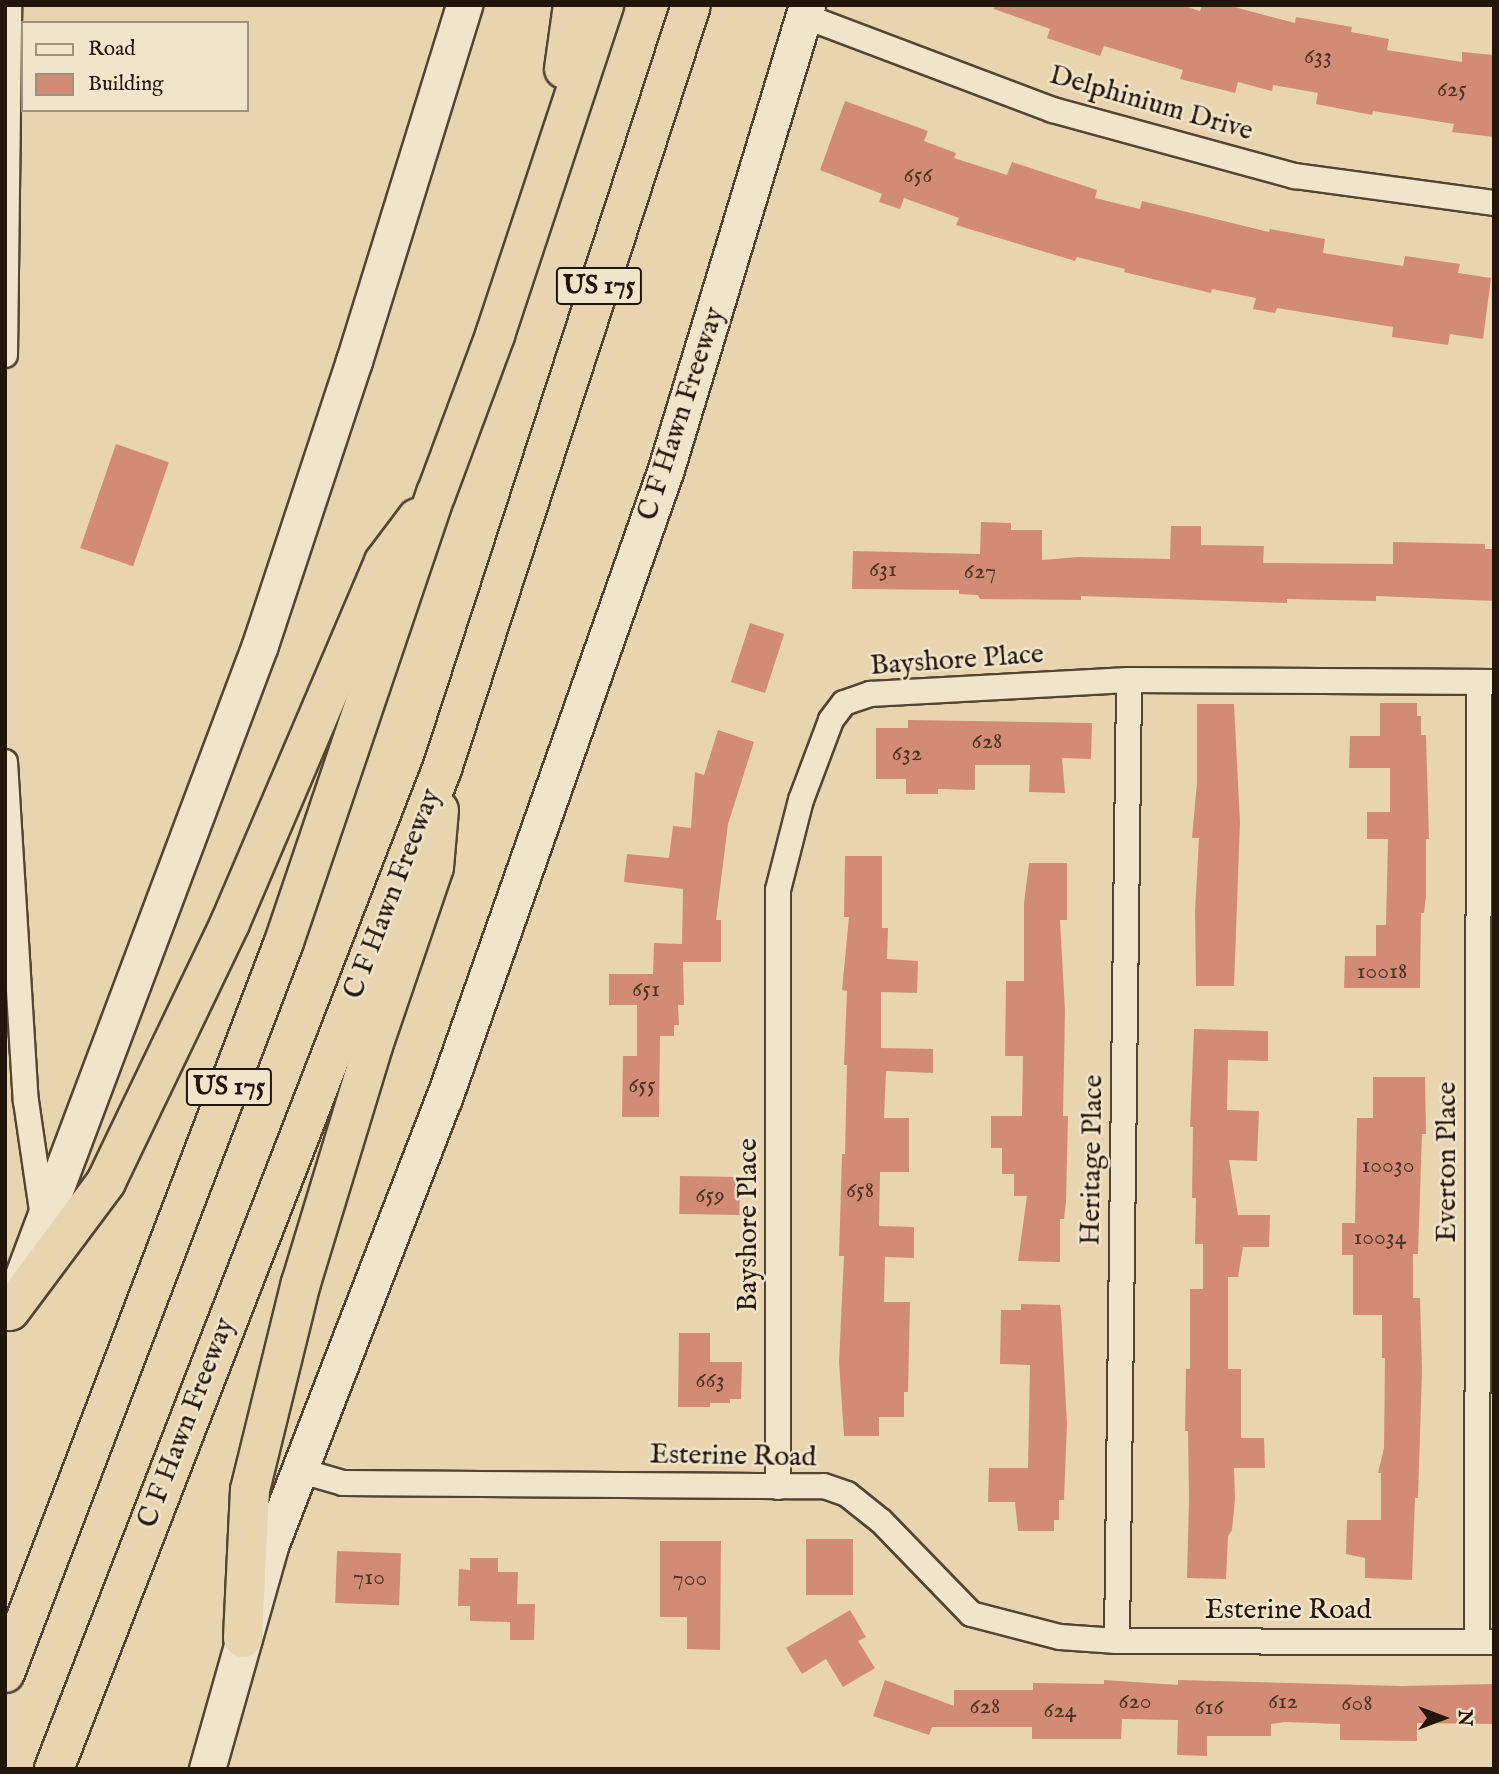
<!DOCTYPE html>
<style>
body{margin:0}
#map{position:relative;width:1499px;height:1774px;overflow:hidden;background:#e8d5af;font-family:"IM FELL English",serif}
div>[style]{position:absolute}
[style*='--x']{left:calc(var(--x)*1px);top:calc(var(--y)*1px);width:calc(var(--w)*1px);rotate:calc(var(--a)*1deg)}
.building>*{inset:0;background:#d28c75;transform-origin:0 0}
.roads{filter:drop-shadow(2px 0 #544533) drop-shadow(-2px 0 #544533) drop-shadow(0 2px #544533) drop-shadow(0 -2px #544533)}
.minor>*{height:24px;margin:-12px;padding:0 12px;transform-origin:12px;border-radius:12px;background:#f0e4cb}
.secondary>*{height:35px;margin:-17.5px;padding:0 17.5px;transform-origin:17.5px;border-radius:17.5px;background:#f0e4cb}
.motorway>*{height:38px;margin:-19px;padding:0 19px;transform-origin:19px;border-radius:19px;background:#e8d5af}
span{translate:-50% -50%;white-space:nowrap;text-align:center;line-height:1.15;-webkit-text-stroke:5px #f0e4cb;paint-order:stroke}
.number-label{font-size:24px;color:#4e3325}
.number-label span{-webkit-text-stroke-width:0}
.shield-label span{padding:2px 5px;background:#f0e4cb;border:2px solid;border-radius:5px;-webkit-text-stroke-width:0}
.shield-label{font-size:26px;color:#22150a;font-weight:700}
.street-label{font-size:28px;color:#22150a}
.frame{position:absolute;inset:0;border:7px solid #22150a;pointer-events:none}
.legend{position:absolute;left:21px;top:21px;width:228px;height:91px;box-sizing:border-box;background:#f0e4cb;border:2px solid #9e917e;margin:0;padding:9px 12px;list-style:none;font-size:21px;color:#22150a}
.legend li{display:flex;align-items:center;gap:14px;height:35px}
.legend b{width:35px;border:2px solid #9e917e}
.north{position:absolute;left:1408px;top:1683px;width:70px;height:70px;-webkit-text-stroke:5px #f0e4cb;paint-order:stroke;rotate:90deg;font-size:19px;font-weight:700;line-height:28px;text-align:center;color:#22150a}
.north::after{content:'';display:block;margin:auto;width:24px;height:32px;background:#22150a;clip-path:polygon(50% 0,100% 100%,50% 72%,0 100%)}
</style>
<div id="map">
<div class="building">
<div style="clip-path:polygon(995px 5px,1181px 5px,1200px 11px,1202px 5px,1227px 5px,1295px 23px,1296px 17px,1352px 27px,1351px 32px,1389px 39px,1387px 50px,1462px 62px,1462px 52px,1494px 55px,1494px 137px,1452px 132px,1454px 124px,1373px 111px,1372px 115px,1316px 104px,1318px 93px,1273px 85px,1272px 91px,1238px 82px,1235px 93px,1180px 79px,1183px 70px,1104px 46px,1100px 56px,1047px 38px,1050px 29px,994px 9px)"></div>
<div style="clip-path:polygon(845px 101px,928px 131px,924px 141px,956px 153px,954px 158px,1007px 175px,1012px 162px,1097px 190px,1095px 198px,1140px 209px,1142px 201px,1269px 232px,1270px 229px,1325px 239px,1323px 253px,1403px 266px,1405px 256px,1460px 264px,1458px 273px,1491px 278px,1483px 339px,1450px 334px,1448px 345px,1392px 337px,1393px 327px,1277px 308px,1275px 313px,1253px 309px,1256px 298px,1212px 289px,1211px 293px,1124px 272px,1125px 269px,1077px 257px,1075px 261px,956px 225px,959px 218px,904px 198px,900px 209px,879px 202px,882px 194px,820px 170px)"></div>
<div style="left:116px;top:444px;width:56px;height:110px;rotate:19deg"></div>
<div style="clip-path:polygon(981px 522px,1011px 523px,1011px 530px,1042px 530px,1042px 560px,1078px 557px,1170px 559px,1171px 526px,1201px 526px,1201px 545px,1264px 546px,1263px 563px,1393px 564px,1393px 542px,1485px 544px,1485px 549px,1494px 549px,1494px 601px,1376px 596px,1376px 601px,1287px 599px,1287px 603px,1081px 596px,1081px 600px,980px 599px,978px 595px,959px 594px,959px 590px,852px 589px,853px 551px,980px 554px)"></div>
<div style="left:750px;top:623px;width:36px;height:62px;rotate:18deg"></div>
<div style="clip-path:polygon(1380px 703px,1417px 703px,1417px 716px,1421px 716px,1421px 735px,1426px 735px,1429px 839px,1426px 839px,1426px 896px,1424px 913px,1421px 913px,1420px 988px,1344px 988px,1345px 956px,1376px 956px,1376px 925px,1386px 925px,1388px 839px,1367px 839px,1367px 812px,1390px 812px,1390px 768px,1349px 768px,1350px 736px,1380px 736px)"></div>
<div style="clip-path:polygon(1197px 704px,1234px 704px,1240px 822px,1234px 986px,1196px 986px,1195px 911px,1199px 838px,1192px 838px,1197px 782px)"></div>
<div style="clip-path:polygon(908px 720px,1092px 723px,1091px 759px,1062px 758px,1065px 793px,1029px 792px,1030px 765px,975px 765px,975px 790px,938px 789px,938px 794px,906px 794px,906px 779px,876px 779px,876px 728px,908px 728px)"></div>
<div style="clip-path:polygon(718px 730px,754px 742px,728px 824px,716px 920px,721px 920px,721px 962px,683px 962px,684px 1005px,678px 1005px,679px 1025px,674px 1025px,674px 1036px,660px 1036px,659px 1117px,622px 1117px,623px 1056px,637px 1056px,637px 1005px,609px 1005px,609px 974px,653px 974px,654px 943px,682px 944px,683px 889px,624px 882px,627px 854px,669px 858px,673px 826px,691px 828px,695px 772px,704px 775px)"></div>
<div style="clip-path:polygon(845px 856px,882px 856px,882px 928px,888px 928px,887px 959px,918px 961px,917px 993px,881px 992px,881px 1048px,933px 1049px,933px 1073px,886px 1071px,884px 1118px,909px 1118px,909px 1172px,880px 1172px,879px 1226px,914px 1227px,914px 1258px,885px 1257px,884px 1302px,910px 1302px,908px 1392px,904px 1392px,904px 1417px,879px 1417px,879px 1436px,844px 1436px,839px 1362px,844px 1256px,839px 1256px,842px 1154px,845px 1154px,847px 1065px,844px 1065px,847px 991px,842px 990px,849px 917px,844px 917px)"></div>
<div style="clip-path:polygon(1029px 863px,1067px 863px,1067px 920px,1060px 920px,1065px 1011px,1063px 1116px,1068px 1116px,1066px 1202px,1064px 1219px,1060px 1219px,1060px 1262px,1018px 1261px,1027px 1196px,1014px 1196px,1014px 1174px,1002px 1174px,1002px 1148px,991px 1148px,991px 1116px,1022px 1116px,1023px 1056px,1005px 1056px,1006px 981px,1024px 981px,1024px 903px)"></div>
<div style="clip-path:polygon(1194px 1029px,1268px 1031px,1268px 1061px,1228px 1060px,1227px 1110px,1259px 1111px,1257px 1161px,1229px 1160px,1238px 1215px,1270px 1215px,1269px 1247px,1243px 1247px,1238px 1277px,1228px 1277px,1228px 1369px,1241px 1369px,1241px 1438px,1264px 1438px,1265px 1468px,1234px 1468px,1235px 1499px,1232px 1530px,1228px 1536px,1226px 1579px,1187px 1578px,1189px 1499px,1188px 1431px,1185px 1431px,1186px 1369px,1190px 1369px,1190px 1289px,1203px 1289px,1203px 1244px,1195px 1244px,1196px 1198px,1192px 1198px,1193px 1127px,1190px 1127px)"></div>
<div style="clip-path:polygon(1373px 1077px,1425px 1077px,1426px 1134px,1422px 1134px,1418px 1254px,1413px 1254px,1413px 1298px,1420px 1298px,1422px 1371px,1418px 1498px,1415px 1498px,1412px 1580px,1365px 1578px,1365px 1558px,1346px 1554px,1347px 1520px,1381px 1520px,1381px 1473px,1378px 1473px,1384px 1448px,1385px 1358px,1382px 1358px,1382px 1315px,1353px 1315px,1353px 1255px,1342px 1255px,1342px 1223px,1355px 1223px,1357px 1118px,1373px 1118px)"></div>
<div style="left:680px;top:1176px;width:60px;height:38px;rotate:1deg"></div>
<div style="clip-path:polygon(1021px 1304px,1060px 1305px,1061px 1311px,1067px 1424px,1064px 1500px,1059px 1500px,1059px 1520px,1054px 1520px,1054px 1531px,1018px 1531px,1015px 1502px,988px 1502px,989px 1468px,1028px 1468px,1030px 1365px,1000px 1364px,1001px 1310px,1021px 1310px)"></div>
<div style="clip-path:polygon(679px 1333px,710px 1333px,710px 1362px,742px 1362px,741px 1399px,730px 1399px,730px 1403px,710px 1403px,710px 1407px,678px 1407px)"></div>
<div style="left:806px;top:1539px;width:47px;height:56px"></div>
<div style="clip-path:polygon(660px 1541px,721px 1541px,720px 1650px,687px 1649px,687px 1617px,660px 1617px)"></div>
<div style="left:337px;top:1551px;width:64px;height:52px;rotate:2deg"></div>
<div style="clip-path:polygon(470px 1558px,498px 1558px,498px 1572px,518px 1572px,517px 1604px,535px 1604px,534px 1640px,510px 1640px,510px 1622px,470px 1621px,470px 1606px,458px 1606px,459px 1569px,470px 1570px)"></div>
<div style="clip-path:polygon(850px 1610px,866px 1637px,858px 1641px,875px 1668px,843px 1687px,826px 1659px,802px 1674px,786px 1648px)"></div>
<div style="clip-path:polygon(885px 1680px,954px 1706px,954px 1690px,1033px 1690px,1033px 1683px,1104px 1684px,1104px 1680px,1178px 1685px,1178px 1680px,1401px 1686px,1494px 1684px,1494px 1724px,1417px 1723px,1417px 1741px,1340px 1740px,1340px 1724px,1285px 1722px,1271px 1724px,1271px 1736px,1207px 1736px,1207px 1756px,1177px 1755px,1178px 1720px,1122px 1719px,1121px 1739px,1032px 1739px,1032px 1727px,932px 1727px,929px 1735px,873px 1716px)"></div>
</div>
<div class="roads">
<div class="minor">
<div style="--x:804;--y:16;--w:266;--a:20.7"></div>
<div style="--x:1053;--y:110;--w:251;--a:15.3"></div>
<div style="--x:1295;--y:176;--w:201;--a:7.7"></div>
<div style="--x:5;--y:355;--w:350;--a:-89.3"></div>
<div style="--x:5;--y:762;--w:340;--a:86.5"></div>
<div style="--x:26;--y:1101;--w:118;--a:81.7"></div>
<div style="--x:298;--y:1470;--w:47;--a:16.1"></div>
<div style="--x:343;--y:1483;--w:481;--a:0.4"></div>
<div style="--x:824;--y:1486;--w:24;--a:19"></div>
<div style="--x:847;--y:1494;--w:43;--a:38.5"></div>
<div style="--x:881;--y:1521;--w:129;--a:45.9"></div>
<div style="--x:971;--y:1614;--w:92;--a:14.5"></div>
<div style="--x:1060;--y:1637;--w:57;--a:4"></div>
<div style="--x:1117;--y:1641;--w:377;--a:0.2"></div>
<div style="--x:778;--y:1487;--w:597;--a:-90"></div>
<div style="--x:778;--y:890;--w:93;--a:-75.7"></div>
<div style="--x:801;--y:800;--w:85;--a:-69.4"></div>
<div style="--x:831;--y:720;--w:21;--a:-53"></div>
<div style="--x:844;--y:703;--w:28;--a:-19"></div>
<div style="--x:870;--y:694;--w:259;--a:-3.1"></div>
<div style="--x:1129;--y:680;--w:365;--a:0.3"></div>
<div style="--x:1117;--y:1641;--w:961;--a:-89.28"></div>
<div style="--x:1477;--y:1642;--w:959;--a:-89.88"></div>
</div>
<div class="secondary">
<div style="--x:16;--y:1294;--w:693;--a:-69.4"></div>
<div style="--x:260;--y:645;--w:299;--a:-71.7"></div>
<div style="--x:354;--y:361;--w:373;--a:-72.8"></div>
<div style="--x:207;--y:1769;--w:232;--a:-74.2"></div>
<div style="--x:270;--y:1546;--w:481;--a:-68.8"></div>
<div style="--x:444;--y:1098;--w:667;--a:-70.56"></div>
<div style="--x:666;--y:469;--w:485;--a:-73.1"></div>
</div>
<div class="motorway">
<div style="--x:564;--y:69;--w:65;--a:-82"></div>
<div style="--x:10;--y:1311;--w:161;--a:-53.3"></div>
<div style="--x:106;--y:1182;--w:287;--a:-64.4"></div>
<div style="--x:230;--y:923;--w:392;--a:-66.9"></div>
<div style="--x:384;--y:562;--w:55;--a:-53.1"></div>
<div style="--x:243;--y:1638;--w:148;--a:-87.3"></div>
<div style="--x:250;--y:1490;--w:213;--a:-76.2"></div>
<div style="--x:301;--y:1283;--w:248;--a:-73.1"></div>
<div style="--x:373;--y:1046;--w:189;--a:-71.2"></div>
<div style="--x:434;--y:867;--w:57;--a:-85"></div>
<div style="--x:5;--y:1673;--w:782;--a:-69.11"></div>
<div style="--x:284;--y:942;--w:473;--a:-71.3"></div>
<div style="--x:436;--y:494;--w:170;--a:-69.6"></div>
<div style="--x:495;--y:335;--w:348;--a:-71.7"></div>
<div style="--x:54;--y:1769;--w:1076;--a:-68.8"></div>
<div style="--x:443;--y:766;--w:800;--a:-71.95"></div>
</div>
</div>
<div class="number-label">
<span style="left:1318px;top:57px">633</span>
<span style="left:1452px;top:90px">625</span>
<span style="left:918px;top:176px">656</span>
<span style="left:883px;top:570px">631</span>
<span style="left:980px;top:572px">627</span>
<span style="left:987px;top:742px">628</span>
<span style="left:907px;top:754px">632</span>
<span style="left:1382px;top:972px">10018</span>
<span style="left:646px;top:990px">651</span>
<span style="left:642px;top:1086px">655</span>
<span style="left:1388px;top:1166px">10030</span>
<span style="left:860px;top:1191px">658</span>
<span style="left:710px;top:1196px">659</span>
<span style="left:1380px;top:1238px">10034</span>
<span style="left:710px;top:1381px">663</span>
<span style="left:369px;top:1578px">710</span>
<span style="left:690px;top:1579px">700</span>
<span style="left:1135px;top:1702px">620</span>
<span style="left:1283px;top:1702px">612</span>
<span style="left:1357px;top:1704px">608</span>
<span style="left:985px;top:1707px">628</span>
<span style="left:1209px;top:1708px">616</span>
<span style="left:1060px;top:1711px">624</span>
</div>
<div class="shield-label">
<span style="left:599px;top:286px">US 175</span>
<span style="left:229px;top:1087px">US 175</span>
</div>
<div class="street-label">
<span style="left:1151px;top:104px;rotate:16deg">Delphinium Drive</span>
<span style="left:682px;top:414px;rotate:-72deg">C F Hawn Freeway</span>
<span style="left:957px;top:661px;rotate:-4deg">Bayshore Place</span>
<span style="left:393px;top:894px;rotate:-69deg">C F Hawn Freeway</span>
<span style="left:1093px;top:1160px;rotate:-89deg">Heritage Place</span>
<span style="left:1448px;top:1162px;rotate:-90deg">Everton Place</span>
<span style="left:749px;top:1225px;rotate:-90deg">Bayshore Place</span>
<span style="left:187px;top:1423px;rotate:-69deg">C F Hawn Freeway</span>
<span style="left:733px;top:1457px;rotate:1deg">Esterine Road</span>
<span style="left:1288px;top:1611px">Esterine Road</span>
</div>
<div class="frame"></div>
<ul class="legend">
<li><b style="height:9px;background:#f0e4cb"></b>Road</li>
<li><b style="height:19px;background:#d28c75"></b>Building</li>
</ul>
<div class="north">N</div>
</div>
